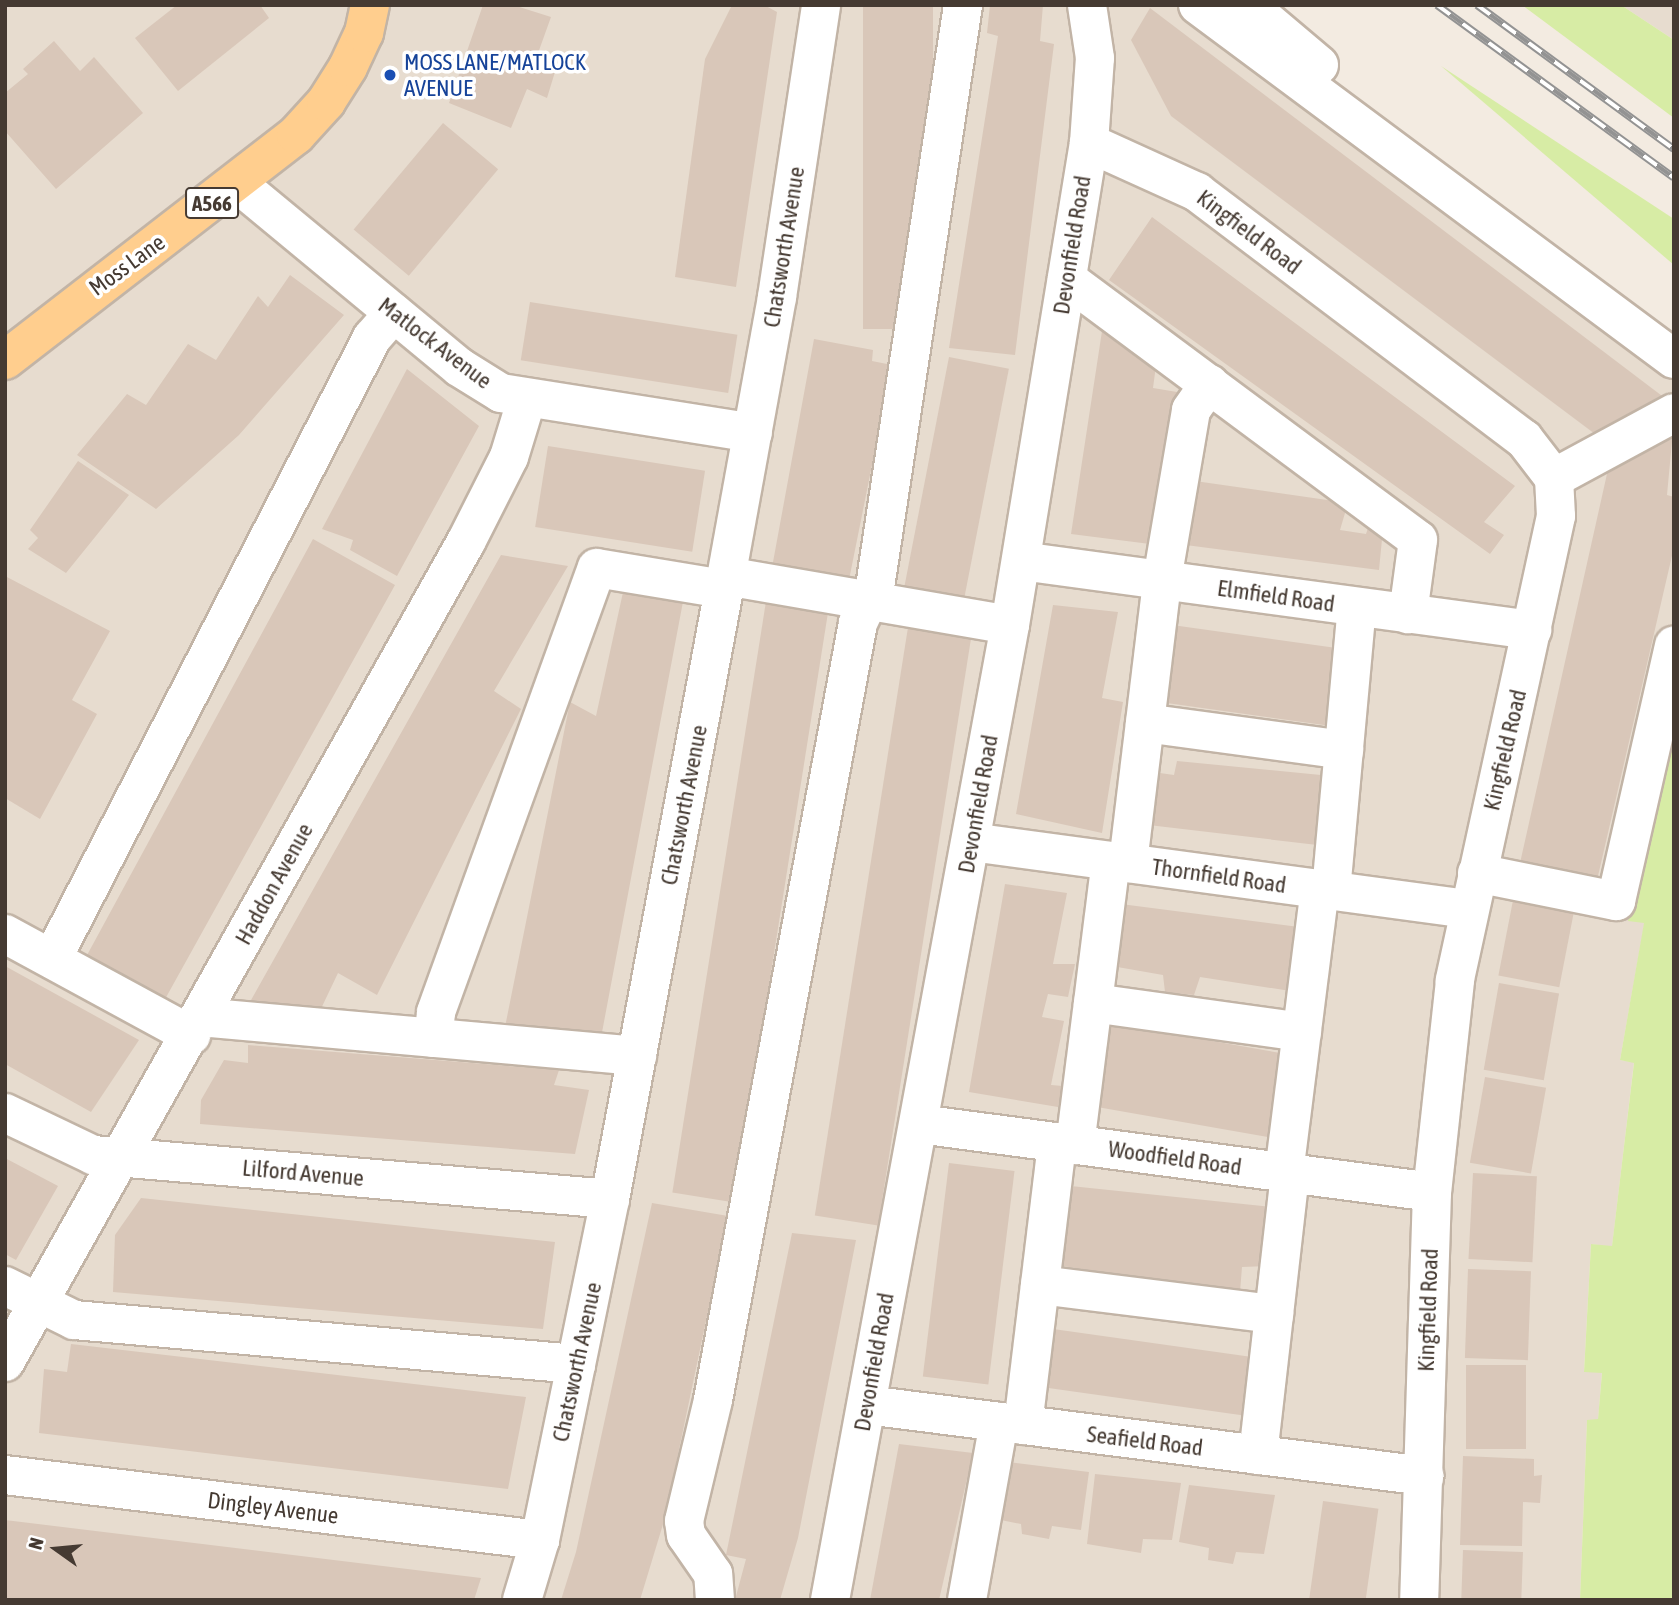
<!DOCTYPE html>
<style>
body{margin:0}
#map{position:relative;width:1679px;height:1605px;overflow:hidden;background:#f3ebe1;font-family:"Asap Condensed",sans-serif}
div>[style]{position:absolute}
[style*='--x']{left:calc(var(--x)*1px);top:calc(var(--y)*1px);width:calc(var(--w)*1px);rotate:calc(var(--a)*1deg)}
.residential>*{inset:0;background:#e7dccf}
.green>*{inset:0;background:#d7eca5}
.building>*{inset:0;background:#d9c7b9;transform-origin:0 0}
.roads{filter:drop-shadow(2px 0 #c2b4a6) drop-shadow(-2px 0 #c2b4a6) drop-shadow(0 2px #c2b4a6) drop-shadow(0 -2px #c2b4a6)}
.minor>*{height:38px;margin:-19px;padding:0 19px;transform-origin:19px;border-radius:19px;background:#fff}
.major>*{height:38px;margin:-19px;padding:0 19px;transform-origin:19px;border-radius:19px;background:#ffce8e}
.rail>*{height:8px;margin-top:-4px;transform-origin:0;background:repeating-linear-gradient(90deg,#fff 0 16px,#939393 0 32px);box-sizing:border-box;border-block:2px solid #939393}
.dots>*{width:19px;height:19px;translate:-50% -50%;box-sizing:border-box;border:4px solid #fff;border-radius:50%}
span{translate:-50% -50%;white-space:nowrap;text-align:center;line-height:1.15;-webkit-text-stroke:7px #fff;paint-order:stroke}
.shield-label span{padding:2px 5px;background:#fff;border:2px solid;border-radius:5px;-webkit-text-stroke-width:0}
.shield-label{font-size:21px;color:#453a32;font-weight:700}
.transit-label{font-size:23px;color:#164399}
.left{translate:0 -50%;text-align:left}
.street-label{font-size:23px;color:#453a32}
.frame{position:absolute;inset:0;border:7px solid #453a32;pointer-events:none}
.north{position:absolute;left:21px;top:1514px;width:70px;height:70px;-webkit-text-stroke:5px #fff;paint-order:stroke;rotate:285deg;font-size:19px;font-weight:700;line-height:28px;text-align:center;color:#453a32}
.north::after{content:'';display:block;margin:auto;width:24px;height:32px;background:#453a32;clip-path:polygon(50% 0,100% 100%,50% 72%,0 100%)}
</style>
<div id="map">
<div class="residential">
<div style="clip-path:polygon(5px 5px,1231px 5px,1674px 346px,1674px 758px,1620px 1060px,1634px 1062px,1612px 1247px,1591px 1244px,1584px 1371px,1602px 1372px,1598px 1420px,1587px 1420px,1580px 1600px,5px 1600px)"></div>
<div style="clip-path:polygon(1621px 5px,1674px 5px,1674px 40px)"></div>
</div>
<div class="green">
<div style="clip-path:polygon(1522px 5px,1621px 5px,1674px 40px,1674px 118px)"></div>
<div style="clip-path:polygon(1441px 66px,1674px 219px,1674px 265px)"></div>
<div style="clip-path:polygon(1674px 706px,1674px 1600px,1580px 1600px,1587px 1420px,1598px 1419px,1602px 1373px,1584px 1372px,1591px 1244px,1612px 1246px,1634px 1063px,1620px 1060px,1644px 923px,1628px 921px)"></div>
</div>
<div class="building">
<div style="clip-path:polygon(177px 5px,260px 5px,269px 18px,178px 91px,135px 38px)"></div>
<div style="clip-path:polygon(483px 5px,513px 5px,551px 17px,537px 56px,558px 62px,547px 98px,527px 89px,511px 128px,449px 103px)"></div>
<div style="clip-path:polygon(732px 5px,764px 5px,777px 12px,736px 287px,675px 277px,705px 59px)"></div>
<div style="left:863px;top:5px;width:70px;height:324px"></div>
<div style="clip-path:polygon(990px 5px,1043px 5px,1040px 41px,1054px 44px,1015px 355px,949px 348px,998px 36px,987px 33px)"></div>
<div style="clip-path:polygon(1150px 8px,1674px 405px,1603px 440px,1171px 116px,1131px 40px)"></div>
<div style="clip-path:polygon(54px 41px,80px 71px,94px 57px,143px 113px,56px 189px,5px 131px,5px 93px,28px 74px,23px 69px)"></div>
<div style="left:443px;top:123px;width:72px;height:139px;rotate:40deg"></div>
<div style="clip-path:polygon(1152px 217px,1515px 486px,1484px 522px,1504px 535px,1490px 554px,1109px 280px)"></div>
<div style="clip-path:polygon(290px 275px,344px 315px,239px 435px,156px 509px,77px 455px,127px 394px,146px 405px,188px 344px,216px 360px,258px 296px,268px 307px)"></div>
<div style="left:530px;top:302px;width:210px;height:59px;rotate:9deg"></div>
<div style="clip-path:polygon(1104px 318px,1157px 358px,1153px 388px,1177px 392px,1150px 544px,1071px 534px)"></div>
<div style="clip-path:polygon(814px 339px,873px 350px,872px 361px,892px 365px,847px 590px,771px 573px)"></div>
<div style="left:949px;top:357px;width:61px;height:250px;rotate:11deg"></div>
<div style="clip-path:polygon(407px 369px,479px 426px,397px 576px,350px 550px,353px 540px,322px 529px)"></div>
<div style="clip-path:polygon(1674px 420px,1667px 495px,1674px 497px,1674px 547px,1595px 889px,1518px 872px,1611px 456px)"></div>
<div style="left:548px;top:446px;width:159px;height:82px;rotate:9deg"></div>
<div style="clip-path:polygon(78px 461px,129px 495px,66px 573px,28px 549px,38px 538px,30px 530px)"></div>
<div style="clip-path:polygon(1188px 480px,1348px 503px,1340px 530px,1366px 534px,1368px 528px,1383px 529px,1379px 570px,1178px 544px)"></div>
<div style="clip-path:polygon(313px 539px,395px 585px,159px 1010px,108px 981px,113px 970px,86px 957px)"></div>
<div style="clip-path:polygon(501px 555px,568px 566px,494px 691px,521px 709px,377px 995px,338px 973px,318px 1015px,246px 1009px)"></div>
<div style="clip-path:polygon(5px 576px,110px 631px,72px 700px,97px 714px,40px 819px,5px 798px)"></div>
<div style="clip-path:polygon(625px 583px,685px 591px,600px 1043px,504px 1032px,570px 702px,596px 716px)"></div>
<div style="left:767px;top:595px;width:63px;height:605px;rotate:9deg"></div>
<div style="clip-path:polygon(1053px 605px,1118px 612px,1102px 698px,1123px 702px,1102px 833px,1016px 814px)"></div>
<div style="left:909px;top:621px;width:64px;height:602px;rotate:9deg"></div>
<div style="left:1165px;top:624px;width:184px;height:78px;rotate:8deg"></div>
<div style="clip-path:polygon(1177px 761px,1331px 776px,1326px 846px,1140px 824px,1146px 771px,1174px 775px)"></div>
<div style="clip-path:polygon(1005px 884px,1067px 893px,1053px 964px,1075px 964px,1068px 997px,1048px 994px,1042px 1017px,1064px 1021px,1051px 1085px,1063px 1086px,1058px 1107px,969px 1092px)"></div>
<div style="left:1515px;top:890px;width:62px;height:87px;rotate:11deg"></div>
<div style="clip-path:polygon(1113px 903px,1307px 928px,1297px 992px,1200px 977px,1194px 995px,1165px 992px,1163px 975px,1106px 965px)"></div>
<div style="clip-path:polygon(5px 966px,139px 1040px,91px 1112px,5px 1064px)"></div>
<div style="left:1499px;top:983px;width:61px;height:88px;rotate:10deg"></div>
<div style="left:1099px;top:1021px;width:193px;height:85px;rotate:10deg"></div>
<div style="clip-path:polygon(248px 1045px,559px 1070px,554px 1085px,589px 1090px,575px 1154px,200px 1124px,201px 1100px,224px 1060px,248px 1063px)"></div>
<div style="left:1485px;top:1077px;width:62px;height:87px;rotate:10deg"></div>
<div style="clip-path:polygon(5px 1158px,58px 1186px,16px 1260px,5px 1254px)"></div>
<div style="left:949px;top:1163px;width:66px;height:215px;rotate:7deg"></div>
<div style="left:1473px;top:1173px;width:64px;height:86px;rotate:3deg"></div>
<div style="clip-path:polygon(1061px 1185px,1281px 1208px,1268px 1266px,1242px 1267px,1240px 1292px,1055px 1265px)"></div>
<div style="clip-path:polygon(141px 1198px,555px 1242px,543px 1329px,113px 1292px,115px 1235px)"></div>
<div style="clip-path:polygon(652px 1203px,728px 1216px,664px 1521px,640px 1600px,561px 1600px,576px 1552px)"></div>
<div style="clip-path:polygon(792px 1233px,856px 1240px,798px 1538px,780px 1600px,735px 1600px,746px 1559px,726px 1555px)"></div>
<div style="left:1468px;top:1269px;width:63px;height:89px;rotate:2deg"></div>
<div style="left:1046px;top:1328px;width:217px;height:59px;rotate:8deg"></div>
<div style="clip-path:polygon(71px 1344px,526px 1397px,508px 1489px,39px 1433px,44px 1369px,67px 1372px)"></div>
<div style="left:1466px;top:1365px;width:60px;height:84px"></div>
<div style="clip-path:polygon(899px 1444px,973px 1453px,939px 1600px,870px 1600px)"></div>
<div style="clip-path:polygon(1463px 1456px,1534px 1459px,1534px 1476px,1542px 1475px,1540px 1503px,1523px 1502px,1522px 1546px,1460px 1545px)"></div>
<div style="clip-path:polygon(1001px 1461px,1089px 1472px,1081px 1530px,1052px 1526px,1049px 1539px,1022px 1534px,1021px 1524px,991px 1518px)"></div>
<div style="clip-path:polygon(1095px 1474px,1181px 1483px,1172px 1540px,1143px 1539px,1141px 1553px,1087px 1544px)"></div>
<div style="clip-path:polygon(1189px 1485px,1275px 1495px,1264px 1554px,1236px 1552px,1233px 1564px,1208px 1560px,1209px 1548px,1179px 1542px)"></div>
<div style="left:1323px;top:1501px;width:56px;height:99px;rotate:8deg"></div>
<div style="clip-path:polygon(5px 1520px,481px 1578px,474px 1600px,5px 1600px)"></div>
<div style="left:1463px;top:1550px;width:60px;height:50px;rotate:2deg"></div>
</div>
<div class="roads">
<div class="minor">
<div style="--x:1198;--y:5;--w:593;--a:36.64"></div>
<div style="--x:1248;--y:5;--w:93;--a:40.2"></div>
<div style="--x:1089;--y:143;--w:119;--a:24.4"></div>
<div style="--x:1197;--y:192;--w:410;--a:37.1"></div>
<div style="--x:1524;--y:439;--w:49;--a:52.4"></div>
<div style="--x:1554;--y:478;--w:38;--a:87"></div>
<div style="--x:1556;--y:516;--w:476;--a:102.3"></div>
<div style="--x:1455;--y:981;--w:212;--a:96.2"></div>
<div style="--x:1432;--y:1192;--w:408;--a:91.8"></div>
<div style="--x:238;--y:184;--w:287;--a:39.6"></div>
<div style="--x:459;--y:367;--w:49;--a:31.8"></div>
<div style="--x:501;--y:393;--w:255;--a:9"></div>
<div style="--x:1067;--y:279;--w:437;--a:36.6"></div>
<div style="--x:1418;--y:540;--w:75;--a:97.7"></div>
<div style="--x:1554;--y:478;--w:136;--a:-28.4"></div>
<div style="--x:1021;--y:561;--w:516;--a:7.69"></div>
<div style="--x:726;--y:576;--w:288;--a:9.8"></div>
<div style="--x:1145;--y:723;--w:201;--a:7.7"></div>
<div style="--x:971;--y:842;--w:501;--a:7.68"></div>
<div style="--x:1128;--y:863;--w:285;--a:-83.1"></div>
<div style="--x:1162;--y:580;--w:172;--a:-80.3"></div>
<div style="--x:1191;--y:410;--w:32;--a:-55"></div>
<div style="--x:1477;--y:873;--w:142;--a:11.4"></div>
<div style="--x:1616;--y:901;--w:262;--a:-77.2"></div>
<div style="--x:1331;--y:891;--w:285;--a:-84.8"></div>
<div style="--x:5;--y:934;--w:212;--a:28.5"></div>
<div style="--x:52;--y:959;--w:699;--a:-62.74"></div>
<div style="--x:372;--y:338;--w:33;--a:-49"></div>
<div style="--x:1093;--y:1003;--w:211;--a:7.9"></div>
<div style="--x:200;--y:1017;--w:439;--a:5.1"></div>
<div style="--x:433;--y:1038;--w:26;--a:-83"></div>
<div style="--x:436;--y:1012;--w:472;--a:-70.1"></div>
<div style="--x:597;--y:568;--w:129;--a:9.4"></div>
<div style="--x:5;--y:1113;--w:98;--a:25.5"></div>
<div style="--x:93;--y:1155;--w:519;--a:4.86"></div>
<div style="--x:919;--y:1124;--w:517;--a:7.55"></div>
<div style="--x:1075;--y:1145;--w:286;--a:-82.8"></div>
<div style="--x:1284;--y:1173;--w:286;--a:-82.8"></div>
<div style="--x:1040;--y:1285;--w:236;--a:7.1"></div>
<div style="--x:5;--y:1286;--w:77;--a:26.2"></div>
<div style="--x:74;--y:1320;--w:504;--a:5.01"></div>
<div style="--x:5;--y:1362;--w:941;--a:-60.66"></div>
<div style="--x:466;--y:542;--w:95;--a:-63.2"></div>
<div style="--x:509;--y:457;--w:62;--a:-73"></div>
<div style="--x:867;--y:1405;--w:562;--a:7.26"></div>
<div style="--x:1023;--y:1425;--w:285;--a:-83.1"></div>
<div style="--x:1258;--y:1455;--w:283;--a:-83.5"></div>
<div style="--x:5;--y:1475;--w:539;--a:6.93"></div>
<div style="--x:522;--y:1600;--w:63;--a:-73.3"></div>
<div style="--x:540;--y:1540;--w:348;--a:-78.4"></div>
<div style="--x:610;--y:1199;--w:621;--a:-79.41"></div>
<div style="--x:724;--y:589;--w:297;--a:-79.7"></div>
<div style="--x:777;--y:297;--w:295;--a:-81.4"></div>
<div style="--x:715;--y:1600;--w:26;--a:-94"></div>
<div style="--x:713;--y:1574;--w:47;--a:-124.7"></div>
<div style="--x:686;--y:1535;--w:14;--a:-98"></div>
<div style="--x:684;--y:1521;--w:124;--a:-76.5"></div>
<div style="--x:713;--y:1400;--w:790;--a:-79.43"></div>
<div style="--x:858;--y:623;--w:40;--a:-65"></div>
<div style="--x:875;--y:587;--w:589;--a:-81.4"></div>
<div style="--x:830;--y:1600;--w:991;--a:-79.54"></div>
<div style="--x:1010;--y:625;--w:488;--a:-80.7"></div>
<div style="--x:1089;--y:143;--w:85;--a:-86"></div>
<div style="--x:1095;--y:58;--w:54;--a:-98.6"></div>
<div style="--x:967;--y:1600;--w:181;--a:-79.8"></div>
</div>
<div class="major">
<div style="--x:5;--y:360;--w:368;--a:-37.7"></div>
<div style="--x:296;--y:135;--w:45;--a:-47.7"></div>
<div style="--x:326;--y:102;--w:41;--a:-57.8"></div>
<div style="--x:348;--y:67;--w:38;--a:-65"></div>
<div style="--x:364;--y:33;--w:29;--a:-78"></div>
</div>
</div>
<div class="rail">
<div style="--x:1437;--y:5;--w:293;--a:36.1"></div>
<div style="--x:1477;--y:5;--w:244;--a:36.2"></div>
</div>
<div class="dots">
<div style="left:390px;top:75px;background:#1a4fb4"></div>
</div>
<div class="shield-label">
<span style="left:212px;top:203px">A566</span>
</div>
<div class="transit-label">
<span class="left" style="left:404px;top:75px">MOSS LANE/MATLOCK<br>AVENUE</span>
</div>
<div class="street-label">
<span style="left:1249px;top:232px;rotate:37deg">Kingfield Road</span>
<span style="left:1072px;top:245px;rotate:-81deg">Devonfield Road</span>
<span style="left:784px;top:247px;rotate:-81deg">Chatsworth Avenue</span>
<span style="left:127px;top:265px;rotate:-36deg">Moss Lane</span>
<span style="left:435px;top:343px;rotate:37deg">Matlock Avenue</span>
<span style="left:1276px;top:596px;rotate:8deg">Elmfield Road</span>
<span style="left:1505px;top:750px;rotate:-77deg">Kingfield Road</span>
<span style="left:978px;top:804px;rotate:-80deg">Devonfield Road</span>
<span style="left:684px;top:805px;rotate:-79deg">Chatsworth Avenue</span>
<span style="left:1219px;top:876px;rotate:8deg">Thornfield Road</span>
<span style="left:274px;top:884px;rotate:-61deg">Haddon Avenue</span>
<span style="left:1175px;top:1158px;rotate:8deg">Woodfield Road</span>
<span style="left:303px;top:1173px;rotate:5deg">Lilford Avenue</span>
<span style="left:1428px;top:1310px;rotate:-88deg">Kingfield Road</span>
<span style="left:577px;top:1362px;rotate:-78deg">Chatsworth Avenue</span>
<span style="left:874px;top:1362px;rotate:-80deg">Devonfield Road</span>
<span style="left:1145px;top:1441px;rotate:7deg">Seafield Road</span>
<span style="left:273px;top:1508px;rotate:7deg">Dingley Avenue</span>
</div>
<div class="frame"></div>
<div class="north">N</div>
</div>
